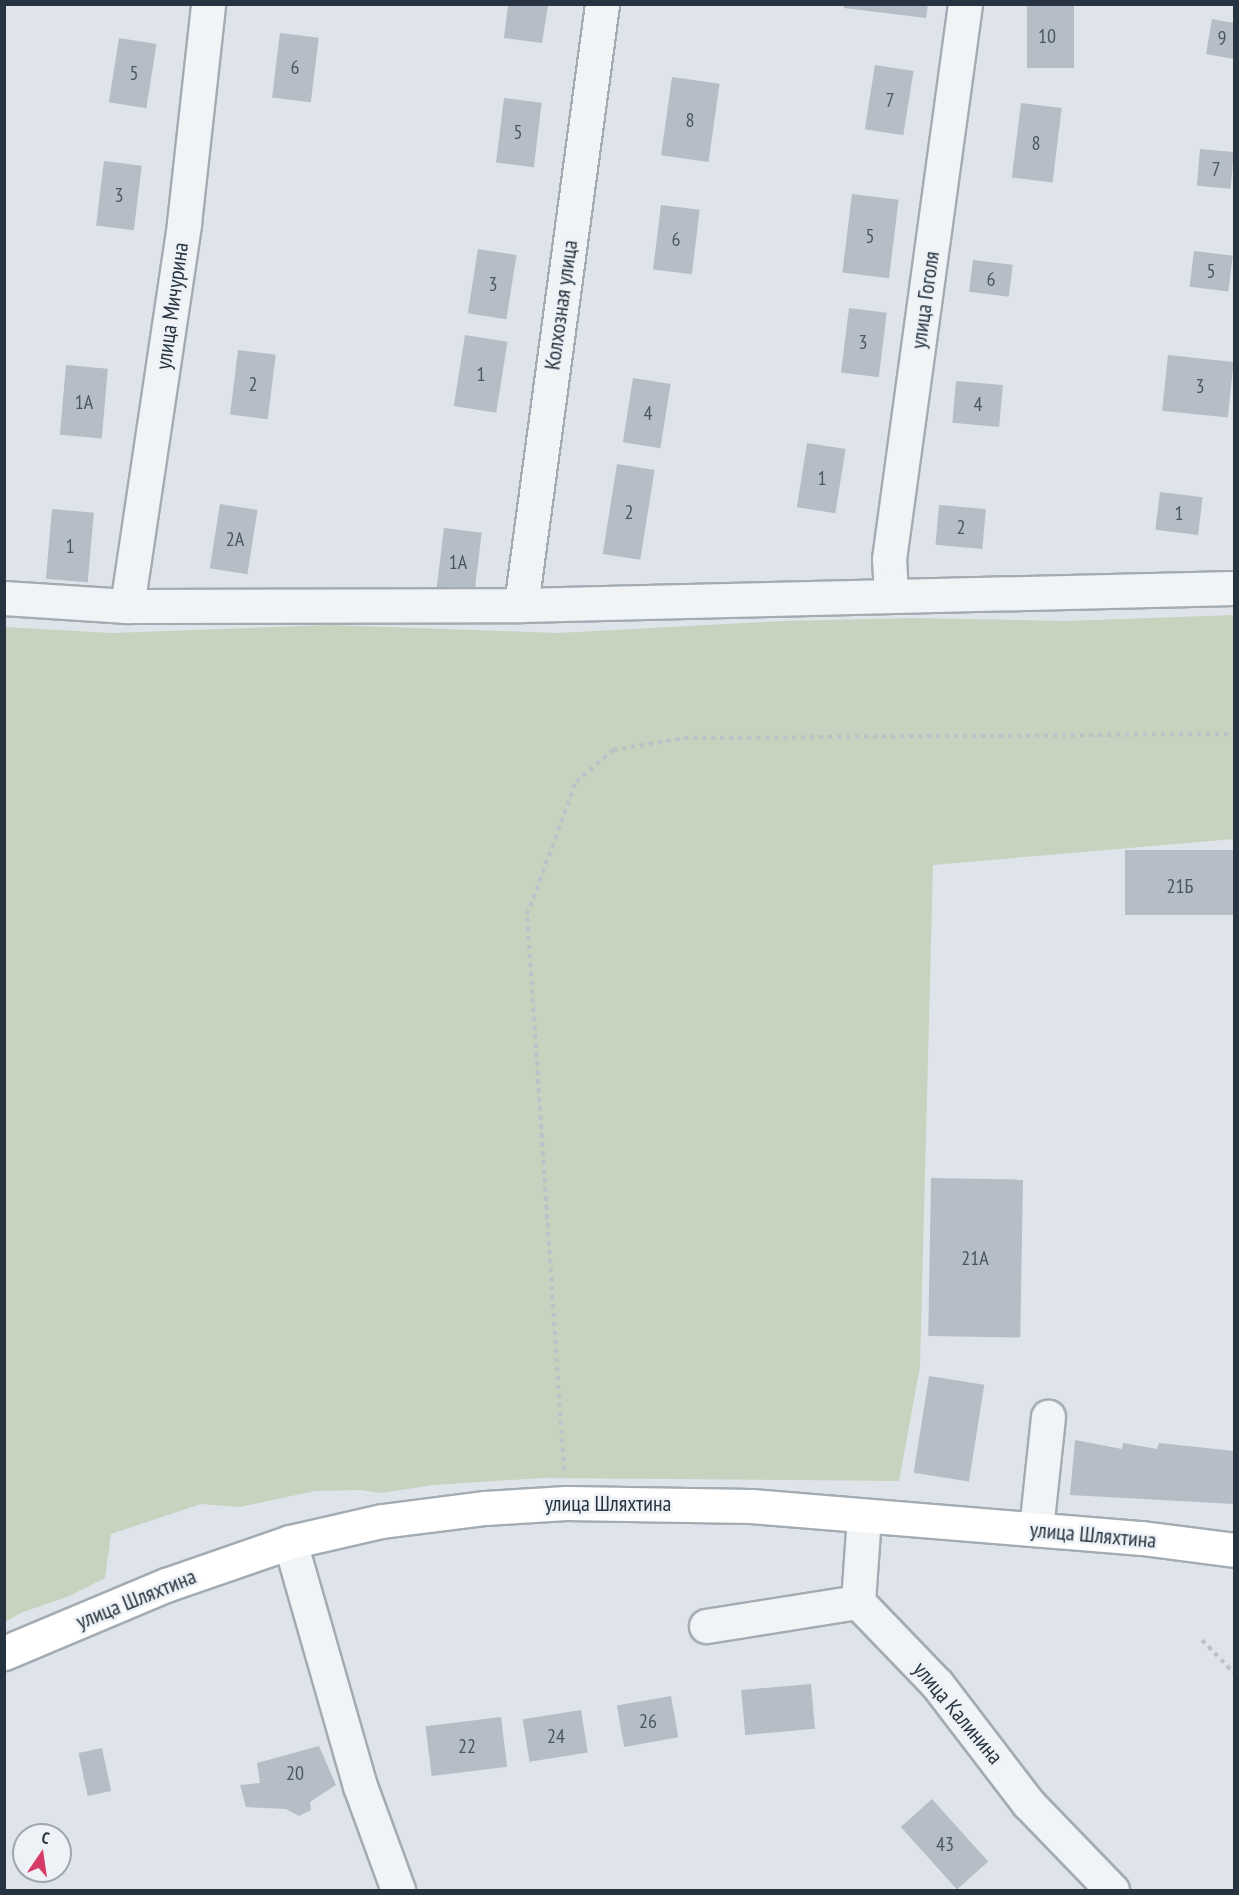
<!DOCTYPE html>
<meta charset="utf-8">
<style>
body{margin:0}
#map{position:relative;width:1239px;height:1895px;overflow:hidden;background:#dee4e9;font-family:"PT Sans Narrow",sans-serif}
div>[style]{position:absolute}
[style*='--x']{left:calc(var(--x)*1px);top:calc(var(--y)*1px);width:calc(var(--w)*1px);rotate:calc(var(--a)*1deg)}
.green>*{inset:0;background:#c7d3bf}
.building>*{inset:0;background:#b5bec6;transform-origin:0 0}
.path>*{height:4px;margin-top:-2px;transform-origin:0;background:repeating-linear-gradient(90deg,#bcc2c8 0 4.5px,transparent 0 9px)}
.roads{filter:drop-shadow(2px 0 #a3acb3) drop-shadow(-2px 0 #a3acb3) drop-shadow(0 2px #a3acb3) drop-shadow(0 -2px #a3acb3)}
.minor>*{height:33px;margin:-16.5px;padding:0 16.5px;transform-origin:16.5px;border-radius:16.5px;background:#f1f4f7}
.major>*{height:33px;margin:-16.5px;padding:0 16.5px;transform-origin:16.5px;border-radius:16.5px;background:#fff}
span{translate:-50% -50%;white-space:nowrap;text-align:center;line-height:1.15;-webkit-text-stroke:5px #eef2f6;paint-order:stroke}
.number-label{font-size:20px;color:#4a5662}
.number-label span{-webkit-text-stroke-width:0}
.street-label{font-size:22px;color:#263441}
.frame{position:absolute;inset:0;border:6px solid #263441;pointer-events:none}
.north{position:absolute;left:12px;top:1823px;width:60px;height:60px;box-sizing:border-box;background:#eef2f6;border:2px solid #9ea6ae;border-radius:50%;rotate:13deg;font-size:16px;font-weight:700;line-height:24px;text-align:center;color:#263441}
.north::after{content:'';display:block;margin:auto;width:21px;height:27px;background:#d63b67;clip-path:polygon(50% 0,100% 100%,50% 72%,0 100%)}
</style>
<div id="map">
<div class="green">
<div style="clip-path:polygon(1234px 615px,1234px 839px,933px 865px,920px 1367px,899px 1481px,543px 1478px,433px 1485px,381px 1493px,361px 1490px,315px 1491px,240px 1507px,201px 1504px,111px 1534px,105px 1578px,67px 1597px,23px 1612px,5px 1622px,5px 627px,112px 633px,330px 625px,558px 633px,784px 621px,913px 618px,1066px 621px)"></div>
</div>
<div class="building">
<div style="clip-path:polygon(844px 4px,928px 4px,926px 18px,844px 8px)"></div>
<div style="left:1027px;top:4px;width:47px;height:64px"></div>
<div style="clip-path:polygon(508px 5px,548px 5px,542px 43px,504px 38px)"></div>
<div style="clip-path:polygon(1212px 19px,1234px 23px,1234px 59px,1206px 54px)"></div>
<div style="left:280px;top:33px;width:39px;height:65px;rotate:7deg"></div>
<div style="left:119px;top:38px;width:38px;height:65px;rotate:9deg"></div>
<div style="left:875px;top:65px;width:39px;height:65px;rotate:9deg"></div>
<div style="left:672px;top:77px;width:48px;height:79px;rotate:8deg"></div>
<div style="left:504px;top:98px;width:38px;height:65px;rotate:7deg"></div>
<div style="left:1021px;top:103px;width:41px;height:75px;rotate:7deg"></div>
<div style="left:1200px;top:149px;width:34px;height:37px;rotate:5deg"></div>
<div style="left:104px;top:161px;width:38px;height:65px;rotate:7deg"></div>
<div style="left:852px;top:194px;width:47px;height:79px;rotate:7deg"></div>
<div style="left:661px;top:205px;width:39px;height:65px;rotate:7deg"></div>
<div style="left:478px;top:249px;width:39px;height:65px;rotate:9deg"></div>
<div style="left:1194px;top:251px;width:39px;height:36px;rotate:7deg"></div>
<div style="left:973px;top:260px;width:40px;height:32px;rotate:7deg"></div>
<div style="left:849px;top:308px;width:38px;height:65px;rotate:7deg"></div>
<div style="left:465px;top:335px;width:43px;height:72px;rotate:9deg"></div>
<div style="left:238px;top:350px;width:38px;height:65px;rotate:7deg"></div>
<div style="left:1168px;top:355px;width:66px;height:56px;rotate:6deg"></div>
<div style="left:66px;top:365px;width:42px;height:70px;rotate:5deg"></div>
<div style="left:633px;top:378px;width:38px;height:65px;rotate:9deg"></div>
<div style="left:956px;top:381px;width:47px;height:42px;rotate:5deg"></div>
<div style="left:807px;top:443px;width:39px;height:65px;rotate:9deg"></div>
<div style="left:617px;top:464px;width:38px;height:91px;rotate:9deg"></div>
<div style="left:1160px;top:492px;width:43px;height:38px;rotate:7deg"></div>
<div style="left:220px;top:504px;width:38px;height:65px;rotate:9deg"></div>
<div style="left:939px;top:505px;width:47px;height:40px;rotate:5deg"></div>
<div style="left:52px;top:509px;width:42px;height:70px;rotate:5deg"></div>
<div style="left:444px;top:528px;width:38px;height:64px;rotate:7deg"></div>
<div style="left:1234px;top:850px;width:65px;height:109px;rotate:90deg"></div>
<div style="left:931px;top:1178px;width:92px;height:158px;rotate:1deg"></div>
<div style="left:929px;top:1376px;width:56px;height:98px;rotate:9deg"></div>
<div style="clip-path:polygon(1075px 1440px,1122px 1449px,1123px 1443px,1157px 1449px,1159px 1443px,1234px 1451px,1234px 1504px,1070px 1495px)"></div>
<div style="left:811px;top:1684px;width:45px;height:70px;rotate:85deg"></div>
<div style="left:671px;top:1696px;width:42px;height:55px;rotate:80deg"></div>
<div style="left:581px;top:1710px;width:43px;height:59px;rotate:81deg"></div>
<div style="left:501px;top:1717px;width:50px;height:76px;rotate:83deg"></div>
<div style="clip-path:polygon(319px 1746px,336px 1785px,310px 1802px,311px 1810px,299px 1816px,286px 1809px,246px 1807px,240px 1785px,260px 1783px,257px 1763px)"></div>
<div style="left:102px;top:1748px;width:44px;height:24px;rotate:78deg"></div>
<div style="left:932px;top:1799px;width:84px;height:42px;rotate:48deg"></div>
</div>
<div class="path">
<div style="--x:564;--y:1470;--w:556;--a:-93.81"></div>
<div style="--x:527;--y:915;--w:142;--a:-69.8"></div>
<div style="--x:576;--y:782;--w:49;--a:-40.9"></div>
<div style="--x:613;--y:750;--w:72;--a:-9.6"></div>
<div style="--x:684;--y:738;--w:550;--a:-0.42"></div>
<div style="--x:1202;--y:1640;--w:46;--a:45.9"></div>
</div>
<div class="roads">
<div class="minor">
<div style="--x:891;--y:595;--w:36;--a:-93"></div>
<div style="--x:889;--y:559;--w:560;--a:-82.2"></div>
<div style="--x:4;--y:598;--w:123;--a:3.7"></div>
<div style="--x:127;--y:606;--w:394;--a:-0.1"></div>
<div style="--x:521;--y:605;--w:713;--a:-1.37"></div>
<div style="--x:521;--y:605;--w:606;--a:-82.32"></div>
<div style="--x:127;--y:606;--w:387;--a:-81.5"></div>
<div style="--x:184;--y:223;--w:220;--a:-83.7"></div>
<div style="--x:864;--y:1516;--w:86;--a:94"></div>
<div style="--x:858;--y:1602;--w:114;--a:46.1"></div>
<div style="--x:937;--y:1684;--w:150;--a:52.6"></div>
<div style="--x:1028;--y:1803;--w:121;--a:46"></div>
<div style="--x:1036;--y:1529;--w:113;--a:-83.9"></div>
<div style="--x:290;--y:1542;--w:254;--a:74"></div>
<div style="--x:360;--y:1786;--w:111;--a:69.9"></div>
<div style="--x:706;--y:1626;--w:154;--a:-9"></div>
</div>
<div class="major">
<div style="--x:4;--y:1653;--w:176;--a:-22.8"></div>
<div style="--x:166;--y:1585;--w:131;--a:-19.1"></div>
<div style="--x:290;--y:1542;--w:94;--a:-12.9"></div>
<div style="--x:382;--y:1521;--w:104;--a:-7.2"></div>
<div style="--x:485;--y:1508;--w:81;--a:-3.5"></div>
<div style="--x:566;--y:1503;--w:185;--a:0.9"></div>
<div style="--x:751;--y:1506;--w:392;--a:4.7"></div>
<div style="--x:1142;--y:1538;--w:93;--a:7.4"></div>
</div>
</div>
<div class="number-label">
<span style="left:1047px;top:36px">10</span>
<span style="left:1222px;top:38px">9</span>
<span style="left:295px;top:67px">6</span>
<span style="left:134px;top:73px">5</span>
<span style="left:890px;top:100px">7</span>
<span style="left:690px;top:120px">8</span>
<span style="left:518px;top:132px">5</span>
<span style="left:1036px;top:143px">8</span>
<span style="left:1216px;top:169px">7</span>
<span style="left:119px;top:195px">3</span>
<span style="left:870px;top:236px">5</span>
<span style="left:676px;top:239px">6</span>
<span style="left:1211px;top:271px">5</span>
<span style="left:991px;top:279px">6</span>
<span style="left:493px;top:284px">3</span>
<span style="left:863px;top:342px">3</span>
<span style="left:481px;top:374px">1</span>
<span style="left:253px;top:384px">2</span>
<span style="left:1200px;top:386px">3</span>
<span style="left:84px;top:402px">1А</span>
<span style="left:978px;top:404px">4</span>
<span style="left:648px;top:413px">4</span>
<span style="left:822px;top:478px">1</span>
<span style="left:629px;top:512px">2</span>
<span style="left:1179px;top:513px">1</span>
<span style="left:961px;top:527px">2</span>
<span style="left:235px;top:539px">2А</span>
<span style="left:70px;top:546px">1</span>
<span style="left:458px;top:562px">1А</span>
<span style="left:1180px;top:886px">21Б</span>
<span style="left:975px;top:1258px">21А</span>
<span style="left:648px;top:1721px">26</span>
<span style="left:556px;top:1736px">24</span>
<span style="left:467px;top:1746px">22</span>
<span style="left:295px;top:1773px">20</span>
<span style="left:945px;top:1844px">43</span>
</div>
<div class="street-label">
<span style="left:925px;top:300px;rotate:-82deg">улица Гоголя</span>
<span style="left:561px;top:305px;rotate:-82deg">Колхозная улица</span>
<span style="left:172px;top:306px;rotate:-82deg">улица Мичурина</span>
<span style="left:608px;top:1504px">улица Шляхтина</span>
<span style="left:1093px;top:1535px;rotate:5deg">улица Шляхтина</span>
<span style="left:136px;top:1599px;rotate:-22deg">улица Шляхтина</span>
<span style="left:958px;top:1713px;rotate:50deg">улица Калинина</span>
</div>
<div class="frame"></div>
<div class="north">С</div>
</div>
